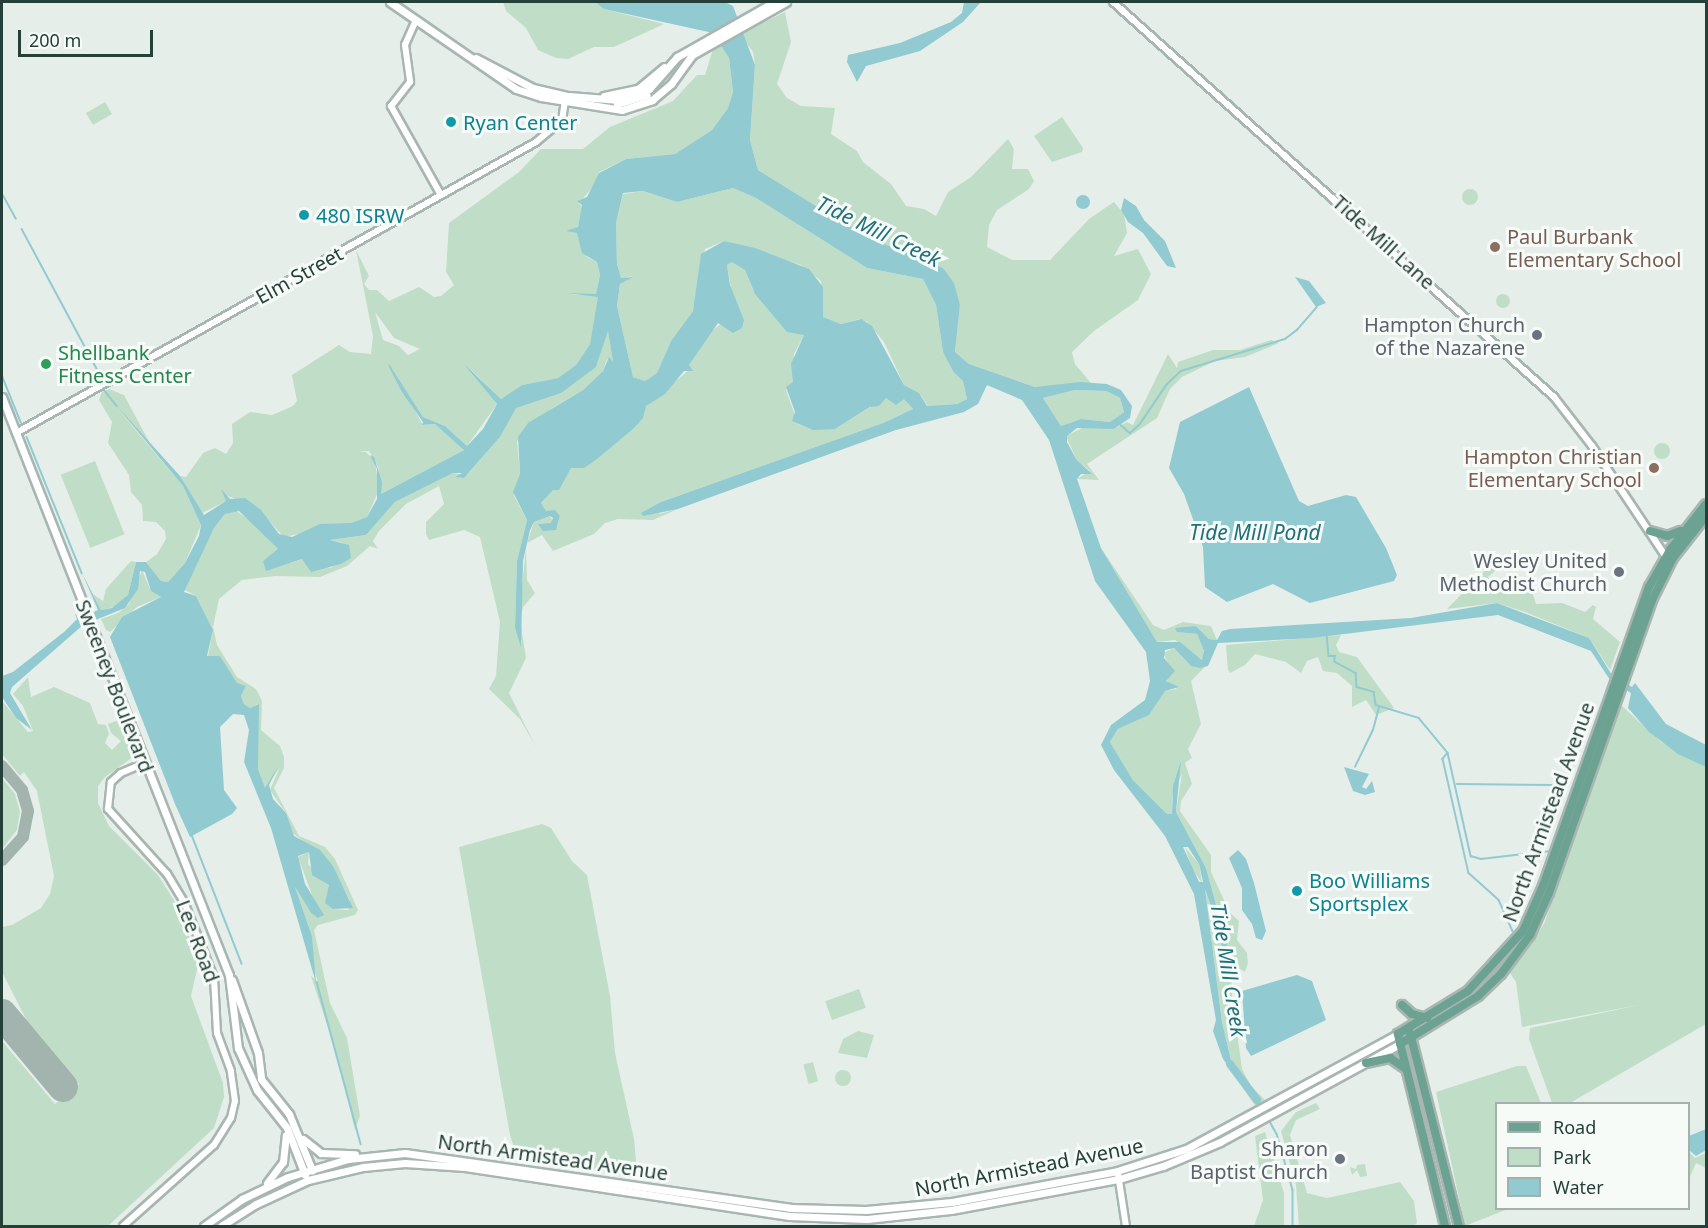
<!DOCTYPE html>
<style>
body{margin:0}
#map{position:relative;width:1708px;height:1228px;overflow:hidden;background:#e6eeea;font-family:"Noto Sans",sans-serif}
div>[style]{position:absolute}
[style*='--x']{left:calc(var(--x)*1px);top:calc(var(--y)*1px);width:calc(var(--w)*1px);rotate:calc(var(--a)*1deg)}
.green>*{inset:0;background:#c0dec7;transform-origin:0 0}
.round{border-radius:50%}
.water>*{inset:0;background:#91cad1}
.stream>*{height:1.5px;margin:-0.75px;padding:0 0.75px;transform-origin:0.75px;border-radius:0.75px;background:#91cad1}
.river>*{height:8px;margin:-4px;padding:0 4px;transform-origin:4px;border-radius:4px;background:#91cad1}
.taxiway>*{height:12px;margin:-6px;padding:0 6px;transform-origin:6px;border-radius:6px;background:#a3b4ae}
.runway>*{height:30px;margin:-15px;padding:0 15px;transform-origin:15px;border-radius:15px;background:#a3b4ae}
.roads{filter:drop-shadow(2px 0 #a8b6b1) drop-shadow(-2px 0 #a8b6b1) drop-shadow(0 2px #a8b6b1) drop-shadow(0 -2px #a8b6b1)}
.tertiary>*{height:6px;margin:-3px;padding:0 3px;transform-origin:3px;border-radius:3px;background:#fff}
.secondary>*{height:7px;margin:-3.5px;padding:0 3.5px;transform-origin:3.5px;border-radius:3.5px;background:#fff}
.primary>*{height:8px;margin:-4px;padding:0 4px;transform-origin:4px;border-radius:4px;background:#6ca292}
.dots>*{width:16px;height:16px;translate:-50% -50%;box-sizing:border-box;border:3px solid #f7fbf8;border-radius:50%}
span{translate:-50% -50%;white-space:nowrap;text-align:center;line-height:1.15;-webkit-text-stroke:6px #f7fbf8;paint-order:stroke}
.culture-label{font-size:20px;color:#0d838f}
.left{translate:0 -50%;text-align:left}
.education-label{font-size:20px;color:#785e54}
.right{translate:-100% -50%;text-align:right}
.street-label{font-size:20px;color:#254038}
.worship-label{font-size:20px;color:#5b616d}
.leisure-label{font-size:20px;color:#27864d}
.water-label{font-size:21px;color:#20707b;font-style:italic}
.frame{position:absolute;inset:0;border:3px solid #254038;pointer-events:none}
.legend{position:absolute;left:1495px;top:1102px;width:195px;height:108px;box-sizing:border-box;background:#f7fbf8;border:2px solid #a3b0ab;margin:0;padding:8px 10px;list-style:none;font-size:18px;color:#254038}
.legend li{display:flex;align-items:center;gap:12px;height:30px}
.legend b{width:30px;border:2px solid #a3b0ab}
.scale{position:absolute;left:18px;top:30px;width:135px;height:27px;box-sizing:border-box;border:3px solid #254038;border-top:0;padding-left:8px;font-size:18px;line-height:21px;white-space:nowrap;color:#254038;-webkit-text-stroke:4px #f7fbf8;paint-order:stroke}
</style>
<div id="map">
<div class="green">
<div style="clip-path:polygon(503px 2px,595px 2px,604px 9px,664px 24px,614px 47px,594px 47px,568px 59px,556px 58px,538px 50px,526px 28px,506px 11px)"></div>
<div style="clip-path:polygon(785px 12px,791px 42px,777px 84px,787px 98px,801px 106px,835px 108px,831px 134px,857px 151px,863px 162px,891px 184px,906px 206px,924px 209px,936px 216px,948px 192px,971px 177px,1008px 139px,1014px 149px,1012px 169px,1028px 169px,1034px 181px,1029px 189px,997px 210px,989px 225px,987px 247px,1012px 260px,1050px 260px,1089px 219px,1114px 202px,1124px 214px,1127px 233px,1114px 256px,1138px 249px,1151px 274px,1138px 300px,1094px 331px,1072px 352px,1075px 364px,1091px 383px,1035px 387px,969px 364px,955px 352px,960px 305px,943px 268px,865px 236px,859px 225px,850px 227px,758px 170px,750px 140px,755px 65px,753px 52px,740px 34px)"></div>
<div style="clip-path:polygon(evenodd,720px 43px,729px 58px,733px 92px,728px 108px,712px 130px,675px 154px,626px 159px,599px 172px,597px 182px,579px 203px,582px 207px,578px 227px,570px 231px,577px 233px,587px 257px,597px 262px,600px 275px,596px 294px,571px 294px,598px 296px,598px 302px,590px 344px,576px 365px,558px 378px,522px 385px,501px 399px,470px 369px,497px 404px,467px 446px,445px 426px,423px 417px,390px 366px,423px 425px,435px 424px,458px 442px,464px 449px,462px 451px,381px 494px,378px 466px,369px 451px,359px 451px,366px 452px,375px 461px,379px 490px,367px 517px,351px 523px,284px 537px,256px 507px,225px 495px,227px 501px,202px 513px,180px 476px,186px 477px,203px 453px,215px 448px,226px 454px,233px 443px,232px 424px,250px 412px,272px 415px,293px 406px,297px 401px,292px 375px,339px 345px,350px 352px,371px 354px,373px 336px,356px 250px,369px 276px,364px 284px,369px 290px,377px 290px,389px 301px,419px 287px,434px 297px,441px 296px,454px 285px,446px 272px,449px 223px,519px 172px,541px 149px,583px 149px,610px 127px,673px 101px,697px 75px,705px 75px,714px 46px,720px 43px,375px 312px,394px 338px,420px 349px,408px 355px,399px 346px,383px 340px,375px 312px)"></div>
<div style="left:105px;top:102px;width:14px;height:22px;rotate:60deg"></div>
<div style="clip-path:polygon(1062px 117px,1083px 148px,1082px 152px,1052px 162px,1034px 136px)"></div>
<div style="clip-path:polygon(733px 188px,756px 198px,867px 268px,923px 279px,936px 305px,943px 352px,963px 381px,967px 399px,957px 404px,928px 406px,919px 393px,904px 385px,884px 342px,867px 322px,859px 319px,841px 324px,823px 317px,821px 281px,801px 265px,724px 241px,705px 249px,693px 311px,671px 341px,657px 373px,645px 381px,633px 377px,617px 306px,620px 284px,632px 276px,621px 279px,617px 264px,616px 223px,623px 194px,643px 191px,677px 202px)"></div>
<div class="round" style="left:1462px;top:189px;width:16px;height:16px"></div>
<div style="clip-path:polygon(733px 261px,745px 270px,753px 290px,804px 335px,794px 354px,793px 383px,786px 390px,798px 424px,811px 429px,835px 429px,887px 397px,904px 398px,913px 409px,883px 423px,661px 502px,659px 514px,678px 509px,653px 520px,618px 519px,605px 523px,594px 534px,553px 551px,542px 535px,527px 543px,534px 522px,550px 516px,557px 528px,560px 516px,546px 512px,541px 503px,571px 468px,582px 468px,633px 429px,646px 406px,690px 369px,689px 365px,710px 332px,722px 323px,732px 294px,727px 265px)"></div>
<div class="round" style="left:1496px;top:294px;width:14px;height:14px"></div>
<div style="clip-path:polygon(608px 330px,613px 362px,607px 359px,603px 371px,583px 390px,552px 408px,517px 441px,520px 474px,514px 496px,527px 520px,517px 561px,515px 628px,522px 644px,518px 626px,526px 548px,527px 580px,535px 593px,523px 607px,520px 620px,526px 658px,509px 693px,536px 747px,520px 719px,489px 689px,496px 676px,500px 622px,480px 537px,464px 530px,429px 540px,426px 534px,426px 522px,444px 504px,439px 486px,406px 504px,379px 531px,373px 541px,378px 549px,370px 546px,347px 566px,320px 577px,275px 576px,242px 580px,219px 599px,213px 627px,217px 645px,237px 677px,256px 689px,262px 701px,261px 730px,280px 746px,284px 757px,284px 768px,274px 788px,299px 836px,325px 847px,335px 859px,358px 910px,355px 915px,318px 925px,314px 930px,330px 1003px,347px 1038px,360px 1116px,355px 1130px,336px 1052px,311px 976px,318px 982px,314px 970px,312px 936px,295px 887px,311px 913px,315px 903px,298px 857px,309px 852px,308px 864px,329px 886px,327px 899px,333px 909px,348px 910px,350px 900px,327px 859px,290px 831px,286px 813px,270px 790px,280px 767px,265px 789px,258px 769px,258px 704px,250px 708px,244px 704px,241px 696px,246px 686px,237px 684px,220px 656px,208px 656px,213px 630px,196px 596px,183px 589px,214px 528px,225px 514px,235px 510px,252px 522px,291px 563px,303px 559px,330px 568px,350px 558px,343px 543px,330px 540px,366px 535px,395px 502px,453px 473px,467px 475px,500px 437px,515px 408px,596px 367px)"></div>
<div style="clip-path:polygon(1271px 340px,1279px 343px,1245px 357px,1215px 361px,1182px 377px,1170px 389px,1157px 418px,1087px 464px,1099px 480px,1077px 479px,1090px 471px,1076px 459px,1066px 436px,1086px 426px,1114px 429px,1127px 422px,1133px 425px,1168px 354px,1177px 368px,1178px 362px,1213px 350px,1240px 350px)"></div>
<div style="clip-path:polygon(109px 389px,124px 395px,153px 449px,117px 408px,183px 486px,201px 525px,185px 563px,168px 582px,161px 581px,146px 562px,157px 554px,166px 539px,165px 531px,156px 522px,143px 521px,142px 505px,131px 492px,129px 475px,108px 443px,112px 422px,99px 400px,102px 392px)"></div>
<div style="clip-path:polygon(1075px 390px,1106px 391px,1120px 398px,1124px 412px,1110px 422px,1081px 419px,1061px 426px,1043px 398px)"></div>
<div class="round" style="left:1654px;top:443px;width:16px;height:16px"></div>
<div style="left:95px;top:461px;width:79px;height:37px;rotate:68deg"></div>
<div style="clip-path:polygon(1101px 548px,1153px 625px,1164px 630px,1183px 622px,1211px 626px,1217px 640px,1209px 639px,1196px 626px,1177px 632px,1197px 634px,1204px 651px,1203px 660px,1175px 640px,1157px 642px)"></div>
<div style="clip-path:polygon(131px 561px,136px 562px,128px 595px,118px 606px,101px 610px,93px 594px,103px 601px,106px 589px)"></div>
<div style="clip-path:polygon(1494px 561px,1496px 570px,1488px 577px,1491px 585px,1505px 590px,1531px 588px,1536px 604px,1562px 603px,1585px 612px,1593px 605px,1596px 607px,1593px 619px,1620px 642px,1610px 670px,1589px 638px,1525px 612px,1497px 603px,1447px 609px)"></div>
<div style="clip-path:polygon(142px 570px,151px 591px,161px 597px,137px 607px,110px 632px,106px 630px,101px 619px,118px 613px,129px 604px)"></div>
<div style="clip-path:polygon(1341px 635px,1336px 645px,1339px 652px,1357px 657px,1394px 708px,1376px 715px,1366px 700px,1352px 707px,1352px 686px,1337px 673px,1323px 671px,1318px 657px,1307px 661px,1301px 673px,1286px 662px,1255px 654px,1245px 665px,1230px 673px,1228px 670px,1226px 645px)"></div>
<div style="clip-path:polygon(1174px 648px,1187px 662px,1205px 667px,1191px 681px,1201px 724px,1188px 749px,1192px 758px,1185px 763px,1192px 784px,1181px 801px,1180px 811px,1211px 855px,1211px 872px,1230px 913px,1239px 921px,1237px 940px,1247px 953px,1248px 963px,1245px 972px,1237px 967px,1231px 970px,1232px 997px,1242px 1069px,1251px 1086px,1267px 1102px,1256px 1107px,1223px 1059px,1234px 1072px,1222px 1022px,1205px 889px,1219px 929px,1230px 984px,1227px 945px,1206px 868px,1176px 812px,1182px 773px,1172px 797px,1172px 814px,1167px 814px,1133px 780px,1110px 742px,1118px 729px,1149px 715px,1164px 691px,1177px 689px,1166px 680px,1173px 673px,1163px 653px)"></div>
<div style="clip-path:polygon(28px 677px,31px 697px,54px 687px,90px 703px,98px 724px,106px 725px,109px 734px,105px 743px,112px 750px,121px 741px,111px 733px,108px 724px,119px 720px,133px 757px,105px 777px,98px 786px,98px 803px,109px 826px,158px 875px,175px 902px,199px 961px,191px 996px,223px 1083px,224px 1097px,214px 1128px,108px 1226px,2px 1226px,2px 1041px,55px 1104px,79px 1084px,28px 1023px,2px 972px,2px 927px,12px 925px,41px 908px,50px 894px,54px 876px,37px 791px,24px 772px,20px 776px,2px 754px,2px 701px,28px 732px,33px 731px,23px 706px,13px 694px)"></div>
<div style="clip-path:polygon(1620px 704px,1661px 742px,1706px 767px,1706px 1024px,1570px 1103px,1552px 1103px,1529px 1039px,1530px 1028px,1644px 1004px,1522px 1027px,1516px 982px,1510px 973px,1544px 924px)"></div>
<div style="clip-path:polygon(2px 778px,15px 794px,20px 812px,17px 830px,2px 849px)"></div>
<div style="clip-path:polygon(542px 824px,551px 828px,572px 861px,587px 875px,610px 996px,615px 1053px,634px 1139px,636px 1161px,631px 1175px,521px 1159px,516px 1154px,510px 1135px,459px 847px)"></div>
<div style="clip-path:polygon(1185px 847px,1199px 864px,1202px 883px,1192px 869px)"></div>
<div style="left:859px;top:989px;width:20px;height:36px;rotate:70deg"></div>
<div style="clip-path:polygon(858px 1031px,874px 1035px,867px 1058px,838px 1053px,843px 1039px)"></div>
<div style="left:813px;top:1062px;width:20px;height:10px;rotate:75deg"></div>
<div style="clip-path:polygon(1517px 1066px,1526px 1066px,1541px 1103px,1496px 1104px,1496px 1208px,1508px 1209px,1465px 1226px,1436px 1092px)"></div>
<div class="round" style="left:835px;top:1070px;width:16px;height:16px"></div>
<div style="clip-path:polygon(1316px 1103px,1320px 1109px,1296px 1120px,1290px 1135px,1307px 1193px,1327px 1198px,1400px 1182px,1414px 1201px,1417px 1223px,1413px 1226px,1299px 1226px,1296px 1185px,1281px 1131px,1296px 1112px)"></div>
<div style="clip-path:polygon(1265px 1132px,1284px 1193px,1284px 1226px,1254px 1226px,1263px 1200px,1255px 1136px)"></div>
<div style="clip-path:polygon(1689px 1152px,1695px 1158px,1706px 1153px,1706px 1168px,1696px 1163px,1689px 1179px)"></div>
<div style="clip-path:polygon(1365px 1164px,1367px 1176px,1360px 1177px,1357px 1170px,1352px 1175px,1350px 1167px,1356px 1169px,1357px 1165px)"></div>
</div>
<div class="water">
<div style="clip-path:polygon(evenodd,595px 2px,725px 2px,733px 6px,755px 65px,750px 140px,758px 170px,850px 227px,860px 224px,865px 236px,943px 268px,954px 283px,960px 305px,955px 352px,969px 364px,1035px 387px,1080px 382px,1107px 384px,1121px 390px,1132px 406px,1130px 418px,1114px 429px,1077px 428px,1067px 436px,1067px 442px,1076px 459px,1092px 474px,1081px 474px,1077px 479px,1101px 548px,1157px 642px,1180px 642px,1202px 660px,1204px 651px,1197px 634px,1177px 632px,1175px 628px,1196px 626px,1209px 639px,1217px 640px,1222px 631px,1230px 629px,1411px 618px,1497px 603px,1589px 638px,1612px 675px,1632px 687px,1635px 683px,1666px 724px,1706px 745px,1706px 767px,1678px 754px,1649px 732px,1628px 708px,1631px 693px,1610px 680px,1591px 651px,1498px 615px,1312px 638px,1218px 643px,1208px 666px,1200px 668px,1191px 666px,1174px 648px,1165px 650px,1164px 658px,1175px 671px,1166px 681px,1179px 687px,1165px 691px,1149px 715px,1118px 729px,1110px 742px,1133px 780px,1167px 814px,1172px 814px,1173px 786px,1181px 761px,1176px 812px,1206px 868px,1227px 945px,1229px 986px,1219px 929px,1205px 889px,1222px 1022px,1234px 1073px,1223px 1059px,1213px 1031px,1216px 1020px,1194px 894px,1165px 836px,1114px 770px,1101px 745px,1111px 725px,1145px 700px,1150px 681px,1146px 652px,1095px 581px,1049px 440px,1022px 400px,987px 385px,978px 404px,964px 412px,896px 430px,678px 509px,643px 516px,641px 513px,661px 502px,883px 423px,913px 409px,904px 399px,896px 405px,886px 398px,879px 406px,870px 407px,835px 429px,813px 430px,792px 421px,795px 412px,786px 387px,793px 382px,791px 364px,804px 335px,787px 332px,755px 294px,745px 270px,732px 262px,727px 265px,730px 285px,744px 320px,742px 328px,733px 333px,718px 323px,689px 365px,693px 371px,684px 371px,665px 394px,646px 406px,643px 418px,633px 429px,597px 459px,584px 468px,571px 468px,559px 490px,553px 490px,541px 503px,546px 511px,555px 510px,560px 516px,556px 530px,543px 531px,538px 524px,551px 523px,553px 518px,550px 516px,534px 522px,530px 530px,523px 561px,521px 647px,515px 628px,517px 561px,527px 520px,513px 492px,520px 474px,518px 437px,528px 423px,583px 390px,603px 371px,609px 357px,613px 362px,608px 331px,596px 367px,561px 393px,516px 408px,500px 437px,464px 478px,455px 477px,462px 473px,453px 473px,395px 502px,366px 535px,330px 540px,349px 545px,351px 558px,341px 564px,311px 572px,302px 559px,266px 571px,263px 561px,278px 549px,239px 511px,225px 514px,214px 528px,184px 592px,196px 596px,213px 630px,207px 656px,220px 656px,237px 683px,246px 686px,241px 696px,244px 704px,250px 708px,259px 704px,258px 769px,265px 788px,279px 765px,269px 785px,273px 799px,286px 813px,294px 836px,320px 850px,333px 866px,353px 908px,333px 909px,325px 903px,329px 885px,312px 875px,309px 852px,298px 856px,305px 884px,324px 915px,318px 918px,311px 913px,295px 887px,312px 936px,316px 983px,271px 828px,244px 762px,249px 730px,244px 715px,233px 714px,220px 727px,224px 790px,237px 808px,232px 814px,190px 837px,175px 804px,110px 637px,122px 617px,161px 597px,151px 591px,145px 572px,140px 571px,138px 589px,125px 608px,83px 625px,12px 687px,10px 693px,32px 730px,16px 718px,2px 697px,2px 676px,13px 672px,64px 632px,77px 619px,75px 614px,81px 618px,98px 610px,82px 573px,101px 610px,112px 608px,128px 595px,136px 562px,146px 562px,161px 581px,168px 582px,185px 563px,199px 536px,201px 525px,183px 486px,116px 405px,180px 476px,204px 515px,226px 501px,221px 489px,230px 499px,245px 498px,261px 510px,279px 534px,292px 537px,320px 524px,351px 523px,367px 517px,377px 499px,377px 469px,370px 455px,354px 447px,374px 457px,382px 482px,381px 494px,464px 450px,435px 424px,422px 425px,423px 422px,402px 392px,389px 367px,389px 364px,423px 417px,445px 426px,467px 446px,483px 429px,497px 404px,464px 364px,501px 399px,522px 385px,558px 378px,576px 365px,590px 344px,598px 297px,567px 293px,596px 294px,600px 275px,597px 262px,582px 253px,577px 233px,566px 231px,578px 227px,582px 205px,577px 201px,587px 197px,599px 173px,626px 159px,675px 154px,712px 130px,728px 108px,733px 92px,729px 58px,713px 33px,604px 9px,595px 2px,733px 188px,756px 198px,867px 268px,923px 279px,936px 305px,943px 352px,953px 371px,963px 381px,967px 399px,957px 404px,927px 406px,919px 393px,904px 385px,872px 326px,861px 319px,841px 324px,823px 317px,823px 287px,809px 269px,755px 248px,724px 241px,701px 254px,693px 311px,671px 341px,657px 373px,645px 381px,633px 377px,617px 306px,620px 284px,633px 277px,621px 278px,617px 264px,616px 223px,623px 193px,643px 191px,677px 202px,733px 188px,595px 2px,1075px 390px,1106px 391px,1120px 398px,1124px 412px,1110px 422px,1081px 419px,1061px 426px,1043px 398px,1075px 390px,595px 2px,1183px 847px,1188px 847px,1199px 864px,1203px 882px,1199px 882px,1183px 847px)"></div>
<div style="clip-path:polygon(964px 2px,981px 2px,963px 22px,920px 51px,866px 66px,857px 82px,847px 62px,848px 55px,900px 43px,951px 22px,962px 13px)"></div>
<div class="round" style="left:1076px;top:195px;width:14px;height:14px"></div>
<div style="clip-path:polygon(1124px 198px,1136px 206px,1144px 220px,1165px 241px,1176px 268px,1167px 266px,1143px 233px,1128px 222px,1121px 210px)"></div>
<div style="clip-path:polygon(1295px 277px,1309px 281px,1326px 303px,1316px 307px)"></div>
<div style="clip-path:polygon(1249px 387px,1299px 501px,1308px 506px,1346px 495px,1356px 497px,1386px 548px,1397px 575px,1394px 581px,1310px 603px,1273px 584px,1227px 602px,1205px 587px,1203px 547px,1184px 494px,1169px 468px,1180px 422px)"></div>
<div style="clip-path:polygon(1344px 767px,1369px 774px,1362px 787px,1366px 789px,1372px 781px,1375px 792px,1365px 795px,1353px 791px)"></div>
<div style="clip-path:polygon(1238px 850px,1246px 859px,1254px 883px,1266px 931px,1262px 940px,1256px 938px,1252px 924px,1242px 910px,1242px 888px,1229px 858px)"></div>
<div style="clip-path:polygon(1297px 975px,1312px 981px,1326px 1020px,1251px 1056px,1246px 1048px,1242px 991px)"></div>
<div style="clip-path:polygon(1706px 1129px,1706px 1150px,1696px 1156px,1689px 1150px,1689px 1136px)"></div>
</div>
<div class="stream">
<div style="--x:2;--y:193;--w:29;--a:61"></div>
<div style="--x:22;--y:229;--w:171;--a:61.8"></div>
<div style="--x:2;--y:375;--w:51;--a:68"></div>
<div style="--x:105;--y:391;--w:19;--a:51"></div>
<div style="--x:1121;--y:425;--w:12;--a:42"></div>
<div style="--x:1130;--y:433;--w:13;--a:-42"></div>
<div style="--x:1140;--y:424;--w:48;--a:-56"></div>
<div style="--x:1167;--y:384;--w:19;--a:-43"></div>
<div style="--x:1181;--y:371;--w:109;--a:-17.1"></div>
<div style="--x:1285;--y:339;--w:15;--a:-37"></div>
<div style="--x:1297;--y:330;--w:30;--a:-49"></div>
<div style="--x:27;--y:437;--w:147;--a:68"></div>
<div style="--x:1327;--y:634;--w:22;--a:85"></div>
<div style="--x:1329;--y:656;--w:6;--a:0"></div>
<div style="--x:1335;--y:656;--w:6;--a:90"></div>
<div style="--x:1335;--y:662;--w:24;--a:28"></div>
<div style="--x:1356;--y:673;--w:14;--a:86"></div>
<div style="--x:1357;--y:687;--w:18;--a:16"></div>
<div style="--x:1374;--y:692;--w:13;--a:81"></div>
<div style="--x:1376;--y:705;--w:45;--a:16.8"></div>
<div style="--x:1419;--y:718;--w:45;--a:50.4"></div>
<div style="--x:1448;--y:753;--w:106;--a:77.4"></div>
<div style="--x:1471;--y:856;--w:10;--a:17"></div>
<div style="--x:1481;--y:859;--w:70;--a:-6.5"></div>
<div style="--x:1448;--y:753;--w:8;--a:130"></div>
<div style="--x:1443;--y:759;--w:117;--a:77.2"></div>
<div style="--x:1469;--y:873;--w:40;--a:42"></div>
<div style="--x:1499;--y:900;--w:34;--a:66"></div>
<div style="--x:1355;--y:767;--w:41;--a:-64.1"></div>
<div style="--x:1373;--y:730;--w:24;--a:-75"></div>
<div style="--x:1457;--y:784;--w:95;--a:0.6"></div>
<div style="--x:192;--y:835;--w:138;--a:68.8"></div>
<div style="--x:317;--y:982;--w:168;--a:74.8"></div>
<div style="--x:1257;--y:1100;--w:7;--a:56"></div>
<div style="--x:1268;--y:1118;--w:18;--a:61"></div>
<div style="--x:1277;--y:1134;--w:58;--a:74.1"></div>
<div style="--x:1293;--y:1190;--w:36;--a:90"></div>
</div>
<div class="river">
<div style="--x:1230;--y:1064;--w:45;--a:53.1"></div>
</div>
<div class="taxiway">
<div style="--x:2;--y:766;--w:31;--a:50"></div>
<div style="--x:22;--y:790;--w:22;--a:74"></div>
<div style="--x:28;--y:811;--w:26;--a:101"></div>
<div style="--x:23;--y:837;--w:31;--a:132"></div>
</div>
<div class="runway">
<div style="--x:2;--y:1014;--w:95;--a:50.1"></div>
</div>
<div class="roads">
<div class="tertiary">
<div style="--x:1113;--y:2;--w:592;--a:41.85"></div>
<div style="--x:1554;--y:397;--w:62;--a:52.2"></div>
<div style="--x:1592;--y:446;--w:137;--a:56.3"></div>
<div style="--x:416;--y:20;--w:27;--a:114"></div>
<div style="--x:405;--y:45;--w:37;--a:82"></div>
<div style="--x:410;--y:82;--w:31;--a:128"></div>
<div style="--x:391;--y:106;--w:102;--a:60.7"></div>
<div style="--x:16;--y:433;--w:596;--a:-29.23"></div>
<div style="--x:536;--y:142;--w:34;--a:-40"></div>
<div style="--x:562;--y:120;--w:19;--a:-81"></div>
<div style="--x:1118;--y:1174;--w:53;--a:81.3"></div>
<div style="--x:123;--y:1226;--w:122;--a:-41.7"></div>
<div style="--x:214;--y:1145;--w:32;--a:-58"></div>
<div style="--x:231;--y:1118;--w:17;--a:-77"></div>
<div style="--x:235;--y:1101;--w:30;--a:-98"></div>
<div style="--x:231;--y:1071;--w:40;--a:-110.2"></div>
<div style="--x:217;--y:1033;--w:55;--a:-93.1"></div>
<div style="--x:214;--y:978;--w:82;--a:-111.5"></div>
<div style="--x:184;--y:902;--w:33;--a:-121"></div>
<div style="--x:167;--y:874;--w:88;--a:-132.2"></div>
<div style="--x:108;--y:809;--w:27;--a:-84"></div>
<div style="--x:111;--y:782;--w:13;--a:-42"></div>
<div style="--x:121;--y:773;--w:25;--a:-23"></div>
</div>
<div class="secondary">
<div style="--x:390;--y:2;--w:153;--a:34.6"></div>
<div style="--x:516;--y:89;--w:26;--a:18"></div>
<div style="--x:541;--y:97;--w:82;--a:9.1"></div>
<div style="--x:622;--y:110;--w:32;--a:-18"></div>
<div style="--x:652;--y:100;--w:25;--a:-40"></div>
<div style="--x:671;--y:84;--w:36;--a:-54"></div>
<div style="--x:692;--y:55;--w:108;--a:-29.4"></div>
<div style="--x:476;--y:58;--w:64;--a:27.8"></div>
<div style="--x:533;--y:88;--w:37;--a:13"></div>
<div style="--x:569;--y:96;--w:50;--a:4.6"></div>
<div style="--x:619;--y:100;--w:32;--a:-20"></div>
<div style="--x:649;--y:89;--w:43;--a:-48.8"></div>
<div style="--x:677;--y:57;--w:112;--a:-29.6"></div>
<div style="--x:604;--y:96;--w:35;--a:-12"></div>
<div style="--x:638;--y:89;--w:34;--a:-40"></div>
<div style="--x:617;--y:104;--w:31;--a:-17"></div>
<div style="--x:2;--y:397;--w:621;--a:68.56"></div>
<div style="--x:229;--y:975;--w:74;--a:83"></div>
<div style="--x:238;--y:1048;--w:46;--a:65.7"></div>
<div style="--x:257;--y:1090;--w:48;--a:51.7"></div>
<div style="--x:287;--y:1128;--w:50;--a:69"></div>
<div style="--x:232;--y:980;--w:77;--a:70.4"></div>
<div style="--x:258;--y:1053;--w:26;--a:83"></div>
<div style="--x:261;--y:1079;--w:45;--a:51.3"></div>
<div style="--x:289;--y:1114;--w:61;--a:67.7"></div>
<div style="--x:303;--y:1139;--w:23;--a:38"></div>
<div style="--x:321;--y:1153;--w:34;--a:2"></div>
<div style="--x:267;--y:1183;--w:26;--a:-53"></div>
<div style="--x:283;--y:1162;--w:27;--a:-84"></div>
<div style="--x:204;--y:1226;--w:47;--a:-35.4"></div>
<div style="--x:242;--y:1199;--w:51;--a:-25.6"></div>
<div style="--x:288;--y:1177;--w:63;--a:-16.7"></div>
<div style="--x:348;--y:1159;--w:57;--a:-6"></div>
<div style="--x:405;--y:1153;--w:389;--a:8.1"></div>
<div style="--x:790;--y:1208;--w:76;--a:1.5"></div>
<div style="--x:866;--y:1210;--w:86;--a:-5.3"></div>
<div style="--x:952;--y:1202;--w:168;--a:-10.6"></div>
<div style="--x:1117;--y:1171;--w:72;--a:-17.7"></div>
<div style="--x:1186;--y:1149;--w:241;--a:-28.5"></div>
<div style="--x:221;--y:1226;--w:41;--a:-32.2"></div>
<div style="--x:256;--y:1204;--w:57;--a:-24.8"></div>
<div style="--x:308;--y:1180;--w:57;--a:-13.3"></div>
<div style="--x:363;--y:1167;--w:42;--a:-5.4"></div>
<div style="--x:405;--y:1163;--w:60;--a:3.8"></div>
<div style="--x:465;--y:1167;--w:328;--a:8.6"></div>
<div style="--x:789;--y:1216;--w:78;--a:2.2"></div>
<div style="--x:867;--y:1219;--w:84;--a:-6.1"></div>
<div style="--x:951;--y:1210;--w:171;--a:-10.5"></div>
<div style="--x:1119;--y:1179;--w:46;--a:-16.5"></div>
<div style="--x:1163;--y:1166;--w:62;--a:-22.8"></div>
<div style="--x:1220;--y:1142;--w:205;--a:-28.6"></div>
</div>
<div class="primary">
<div style="--x:1650;--y:531;--w:18;--a:16"></div>
<div style="--x:1667;--y:536;--w:15;--a:-20"></div>
<div style="--x:1402;--y:1005;--w:13;--a:42"></div>
<div style="--x:1412;--y:1014;--w:16;--a:15"></div>
<div style="--x:1410;--y:1033;--w:199;--a:75.8"></div>
<div style="--x:1400;--y:1044;--w:92;--a:-31.6"></div>
<div style="--x:1478;--y:996;--w:32;--a:-44"></div>
<div style="--x:1501;--y:974;--w:49;--a:-53.4"></div>
<div style="--x:1530;--y:935;--w:46;--a:-65.7"></div>
<div style="--x:1549;--y:893;--w:311;--a:-70.6"></div>
<div style="--x:1652;--y:600;--w:47;--a:-63.4"></div>
<div style="--x:1673;--y:558;--w:53;--a:-51.8"></div>
<div style="--x:1366;--y:1063;--w:25;--a:-12"></div>
<div style="--x:1390;--y:1058;--w:18;--a:34"></div>
<div style="--x:1445;--y:1226;--w:198;--a:-103.8"></div>
<div style="--x:1398;--y:1034;--w:82;--a:-31.6"></div>
<div style="--x:1468;--y:991;--w:81;--a:-47.5"></div>
<div style="--x:1523;--y:931;--w:49;--a:-66"></div>
<div style="--x:1543;--y:886;--w:317;--a:-70.5"></div>
<div style="--x:1649;--y:587;--w:43;--a:-60.4"></div>
<div style="--x:1670;--y:550;--w:58;--a:-52"></div>
</div>
</div>
<div class="dots">
<div style="left:451px;top:122px;background:#0f9aa8"></div>
<div style="left:304px;top:215px;background:#0f9aa8"></div>
<div style="left:1495px;top:247px;background:#8d6e63"></div>
<div style="left:1537px;top:335px;background:#6b7280"></div>
<div style="left:46px;top:364px;background:#2e9e5b"></div>
<div style="left:1654px;top:468px;background:#8d6e63"></div>
<div style="left:1619px;top:572px;background:#6b7280"></div>
<div style="left:1297px;top:891px;background:#0f9aa8"></div>
<div style="left:1340px;top:1159px;background:#6b7280"></div>
</div>
<div class="culture-label">
<span class="left" style="left:463px;top:122px">Ryan Center</span>
<span class="left" style="left:316px;top:215px">480 ISRW</span>
<span class="left" style="left:1309px;top:892px">Boo Williams<br>Sportsplex</span>
</div>
<div class="education-label">
<span class="left" style="left:1507px;top:248px">Paul Burbank<br>Elementary School</span>
<span class="right" style="left:1642px;top:468px">Hampton Christian<br>Elementary School</span>
</div>
<div class="street-label">
<span style="left:1384px;top:242px;rotate:42deg">Tide Mill Lane</span>
<span style="left:299px;top:275px;rotate:-29deg">Elm Street</span>
<span style="left:115px;top:686px;rotate:69deg">Sweeney Boulevard</span>
<span style="left:1548px;top:812px;rotate:-70deg">North Armistead Avenue</span>
<span style="left:198px;top:941px;rotate:69deg">Lee Road</span>
<span style="left:553px;top:1157px;rotate:8deg">North Armistead Avenue</span>
<span style="left:1029px;top:1167px;rotate:-11deg">North Armistead Avenue</span>
</div>
<div class="worship-label">
<span class="right" style="left:1525px;top:336px">Hampton Church<br>of the Nazarene</span>
<span class="right" style="left:1607px;top:572px">Wesley United<br>Methodist Church</span>
<span class="right" style="left:1328px;top:1160px">Sharon<br>Baptist Church</span>
</div>
<div class="leisure-label">
<span class="left" style="left:58px;top:364px">Shellbank<br>Fitness Center</span>
</div>
<div class="water-label">
<span style="left:879px;top:231px;rotate:26deg">Tide Mill Creek</span>
<span style="left:1255px;top:532px">Tide Mill Pond</span>
<span style="left:1229px;top:970px;rotate:81deg">Tide Mill Creek</span>
</div>
<div class="frame"></div>
<ul class="legend">
<li><b style="height:8px;background:#6ca292"></b>Road</li>
<li><b style="height:16px;background:#c0dec7"></b>Park</li>
<li><b style="height:16px;background:#91cad1"></b>Water</li>
</ul>
<div class="scale">200 m</div>
</div>
